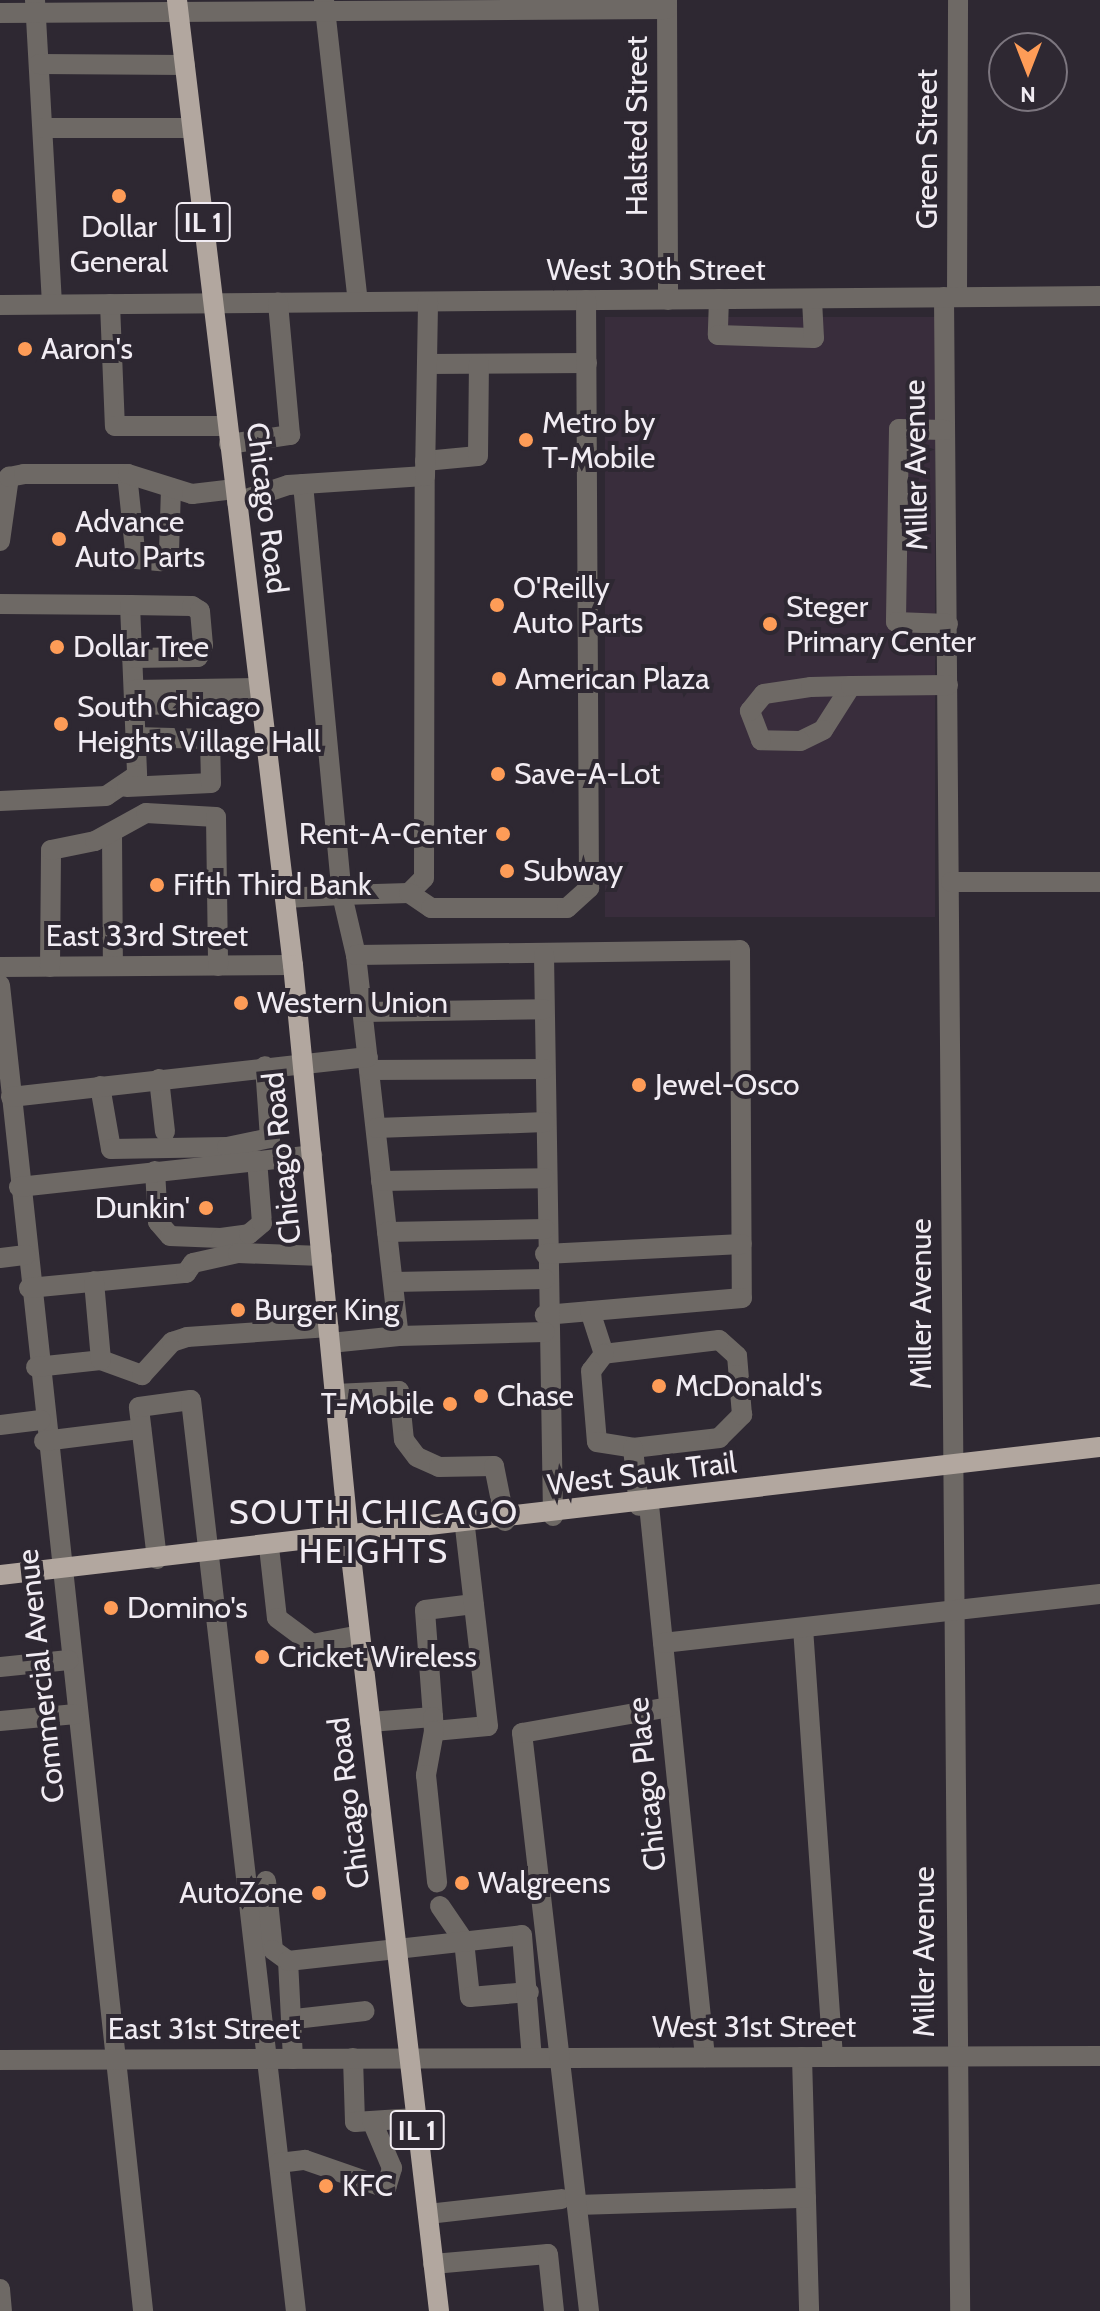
<!DOCTYPE html>
<style>
body{margin:0}
#map{position:relative;width:1100px;height:2311px;overflow:hidden;background:#2e2832;font-family:Cabin,sans-serif}
div>[style]{position:absolute}
[style*='--x']{left:calc(var(--x)*1px);top:calc(var(--y)*1px);width:calc(var(--w)*1px);rotate:calc(var(--a)*1deg)}
.education>*{inset:0;background:#392d3c;transform-origin:0 0}
.minor>*{height:20px;margin:-10px;padding:0 10px;transform-origin:10px;border-radius:10px;background:#6e6965}
.major>*{height:20px;margin:-10px;padding:0 10px;transform-origin:10px;border-radius:10px;background:#b2a79f}
.dots>*{width:22px;height:22px;translate:-50% -50%;box-sizing:border-box;border:4px solid #2e2832;border-radius:50%}
span{translate:-50% -50%;white-space:nowrap;text-align:center;line-height:1.15;-webkit-text-stroke:8px #2e2832;paint-order:stroke}
.shield-label span{padding:2px 6px;background:#2e2832;border:2px solid;border-radius:6px;-webkit-text-stroke-width:0}
.shield-label{font-size:28px;color:#f1ecf3;font-weight:700}
.street-label{font-size:30px;color:#f1ecf3}
.poi-label{font-size:30px;color:#f1ecf3}
.left{translate:0 -50%;text-align:left}
.right{translate:-100% -50%;text-align:right}
.quarter-label{font-size:34px;color:#f1ecf3;letter-spacing:2px}
.north{position:absolute;left:988px;top:32px;width:80px;height:80px;box-sizing:border-box;background:#2e2832;border:2px solid #7c767f;border-radius:50%;rotate:180deg;font-size:22px;font-weight:700;line-height:32px;text-align:center;color:#f1ecf3}
.north::after{content:'';display:block;margin:auto;width:28px;height:36px;background:#fe9c57;clip-path:polygon(50% 0,100% 100%,50% 72%,0 100%)}
</style>
<div id="map">
<div class="education">
<div style="left:605px;top:317px;width:330px;height:600px"></div>
</div>
<div class="minor">
<div style="--x:35;--y:0;--w:304;--a:86.8"></div>
<div style="--x:324;--y:0;--w:304;--a:83.6"></div>
<div style="--x:667;--y:0;--w:300;--a:89.8"></div>
<div style="--x:0;--y:13;--w:667;--a:-0.34"></div>
<div style="--x:39;--y:64;--w:146;--a:0.4"></div>
<div style="--x:43;--y:128;--w:149;--a:0"></div>
<div style="--x:944;--y:297;--w:2014;--a:89.54"></div>
<div style="--x:957;--y:297;--w:297;--a:-89.8"></div>
<div style="--x:719;--y:299;--w:36;--a:92"></div>
<div style="--x:718;--y:335;--w:96;--a:1.8"></div>
<div style="--x:814;--y:338;--w:39;--a:-93"></div>
<div style="--x:110;--y:304;--w:122;--a:87.7"></div>
<div style="--x:115;--y:426;--w:112;--a:0"></div>
<div style="--x:0;--y:305;--w:1100;--a:-0.47"></div>
<div style="--x:427;--y:364;--w:160;--a:-0.4"></div>
<div style="--x:945;--y:430;--w:46;--a:-178.8"></div>
<div style="--x:899;--y:429;--w:193;--a:90.9"></div>
<div style="--x:896;--y:622;--w:52;--a:2.2"></div>
<div style="--x:229;--y:444;--w:62;--a:-8.4"></div>
<div style="--x:290;--y:435;--w:133;--a:-95.2"></div>
<div style="--x:425;--y:461;--w:53;--a:-5.4"></div>
<div style="--x:478;--y:456;--w:92;--a:-89.4"></div>
<div style="--x:127;--y:474;--w:85;--a:84"></div>
<div style="--x:136;--y:559;--w:25;--a:5"></div>
<div style="--x:161;--y:561;--w:12;--a:-48"></div>
<div style="--x:169;--y:552;--w:64;--a:-88.2"></div>
<div style="--x:303;--y:484;--w:413;--a:84.6"></div>
<div style="--x:342;--y:895;--w:67;--a:-1.7"></div>
<div style="--x:409;--y:893;--w:21;--a:-45"></div>
<div style="--x:424;--y:878;--w:402;--a:-89.9"></div>
<div style="--x:237;--y:502;--w:54;--a:-18.4"></div>
<div style="--x:288;--y:485;--w:137;--a:-3.8"></div>
<div style="--x:425;--y:476;--w:174;--a:-89"></div>
<div style="--x:0;--y:541;--w:65;--a:-82"></div>
<div style="--x:9;--y:477;--w:15;--a:-11"></div>
<div style="--x:24;--y:474;--w:104;--a:0"></div>
<div style="--x:128;--y:474;--w:67;--a:17.4"></div>
<div style="--x:192;--y:494;--w:43;--a:-6.6"></div>
<div style="--x:0;--y:604;--w:130;--a:0.4"></div>
<div style="--x:130;--y:605;--w:170;--a:87.6"></div>
<div style="--x:137;--y:775;--w:37;--a:146"></div>
<div style="--x:106;--y:796;--w:106;--a:177.3"></div>
<div style="--x:130;--y:605;--w:62;--a:0.9"></div>
<div style="--x:192;--y:606;--w:9;--a:32"></div>
<div style="--x:200;--y:611;--w:34;--a:85"></div>
<div style="--x:203;--y:645;--w:13;--a:113"></div>
<div style="--x:198;--y:657;--w:66;--a:179.1"></div>
<div style="--x:851;--y:686;--w:52;--a:122.5"></div>
<div style="--x:823;--y:730;--w:25;--a:154"></div>
<div style="--x:800;--y:741;--w:39;--a:-179"></div>
<div style="--x:761;--y:740;--w:31;--a:-111"></div>
<div style="--x:750;--y:711;--w:22;--a:-51"></div>
<div style="--x:764;--y:694;--w:48;--a:-8.5"></div>
<div style="--x:811;--y:687;--w:40;--a:-1.4"></div>
<div style="--x:851;--y:686;--w:97;--a:-0.6"></div>
<div style="--x:134;--y:690;--w:125;--a:-0.9"></div>
<div style="--x:134;--y:705;--w:127;--a:-0.9"></div>
<div style="--x:127;--y:787;--w:84;--a:-2.7"></div>
<div style="--x:211;--y:783;--w:44;--a:-91.3"></div>
<div style="--x:210;--y:739;--w:75;--a:-178.5"></div>
<div style="--x:112;--y:834;--w:132;--a:89.6"></div>
<div style="--x:951;--y:882;--w:149;--a:0"></div>
<div style="--x:409;--y:893;--w:27;--a:34"></div>
<div style="--x:431;--y:908;--w:136;--a:0"></div>
<div style="--x:567;--y:908;--w:30;--a:-42"></div>
<div style="--x:589;--y:888;--w:588;--a:-90.29"></div>
<div style="--x:285;--y:898;--w:57;--a:-3"></div>
<div style="--x:342;--y:895;--w:62;--a:76.9"></div>
<div style="--x:356;--y:955;--w:383;--a:83.6"></div>
<div style="--x:399;--y:1336;--w:69;--a:174.2"></div>
<div style="--x:356;--y:955;--w:384;--a:-0.7"></div>
<div style="--x:740;--y:950;--w:348;--a:89.7"></div>
<div style="--x:742;--y:1298;--w:198;--a:175.1"></div>
<div style="--x:544;--y:955;--w:561;--a:89.08"></div>
<div style="--x:0;--y:967;--w:293;--a:-0.4"></div>
<div style="--x:50;--y:967;--w:117;--a:-89.5"></div>
<div style="--x:51;--y:850;--w:45;--a:-11.6"></div>
<div style="--x:95;--y:841;--w:58;--a:-28.8"></div>
<div style="--x:146;--y:813;--w:70;--a:3.3"></div>
<div style="--x:216;--y:817;--w:149;--a:89.2"></div>
<div style="--x:0;--y:985;--w:1334;--a:83.84"></div>
<div style="--x:363;--y:1012;--w:181;--a:-0.9"></div>
<div style="--x:369;--y:1070;--w:175;--a:-0.3"></div>
<div style="--x:159;--y:1079;--w:53;--a:83.5"></div>
<div style="--x:100;--y:1086;--w:64;--a:80.1"></div>
<div style="--x:111;--y:1149;--w:116;--a:-1"></div>
<div style="--x:227;--y:1147;--w:44;--a:-11.8"></div>
<div style="--x:270;--y:1138;--w:72;--a:-94"></div>
<div style="--x:11;--y:1097;--w:359;--a:-6.4"></div>
<div style="--x:376;--y:1128;--w:169;--a:-2"></div>
<div style="--x:155;--y:1171;--w:51;--a:86.6"></div>
<div style="--x:158;--y:1222;--w:18;--a:49"></div>
<div style="--x:170;--y:1236;--w:51;--a:2.2"></div>
<div style="--x:221;--y:1238;--w:28;--a:-8"></div>
<div style="--x:249;--y:1234;--w:17;--a:-40"></div>
<div style="--x:262;--y:1223;--w:63;--a:-94.5"></div>
<div style="--x:381;--y:1181;--w:164;--a:-1"></div>
<div style="--x:19;--y:1187;--w:295;--a:-6.2"></div>
<div style="--x:387;--y:1232;--w:158;--a:-1.1"></div>
<div style="--x:545;--y:1254;--w:197;--a:-2.9"></div>
<div style="--x:0;--y:1258;--w:26;--a:-7"></div>
<div style="--x:393;--y:1282;--w:152;--a:-1.1"></div>
<div style="--x:29;--y:1288;--w:158;--a:-5.5"></div>
<div style="--x:186;--y:1273;--w:12;--a:-55"></div>
<div style="--x:193;--y:1263;--w:46;--a:-12.5"></div>
<div style="--x:238;--y:1253;--w:84;--a:2"></div>
<div style="--x:590;--y:1311;--w:45;--a:72"></div>
<div style="--x:399;--y:1336;--w:146;--a:-1.6"></div>
<div style="--x:101;--y:1360;--w:44;--a:20.1"></div>
<div style="--x:142;--y:1375;--w:45;--a:-47.7"></div>
<div style="--x:172;--y:1342;--w:16;--a:-18"></div>
<div style="--x:187;--y:1337;--w:142;--a:-4"></div>
<div style="--x:36;--y:1367;--w:65;--a:-6.1"></div>
<div style="--x:101;--y:1360;--w:79;--a:-95.1"></div>
<div style="--x:335;--y:1394;--w:64;--a:-2.7"></div>
<div style="--x:399;--y:1391;--w:49;--a:84.2"></div>
<div style="--x:404;--y:1440;--w:21;--a:53"></div>
<div style="--x:417;--y:1457;--w:24;--a:24"></div>
<div style="--x:439;--y:1467;--w:55;--a:-1"></div>
<div style="--x:494;--y:1466;--w:56;--a:78.7"></div>
<div style="--x:0;--y:1425;--w:41;--a:-7"></div>
<div style="--x:44;--y:1441;--w:98;--a:-7.1"></div>
<div style="--x:633;--y:1448;--w:87;--a:-6.6"></div>
<div style="--x:719;--y:1438;--w:33;--a:-45"></div>
<div style="--x:742;--y:1415;--w:59;--a:-94.8"></div>
<div style="--x:737;--y:1356;--w:24;--a:-138"></div>
<div style="--x:719;--y:1340;--w:116;--a:173.1"></div>
<div style="--x:604;--y:1354;--w:21;--a:127"></div>
<div style="--x:591;--y:1371;--w:71;--a:85.2"></div>
<div style="--x:597;--y:1442;--w:36;--a:9"></div>
<div style="--x:633;--y:1448;--w:58;--a:84.1"></div>
<div style="--x:649;--y:1505;--w:555;--a:84.21"></div>
<div style="--x:269;--y:1547;--w:71;--a:83.6"></div>
<div style="--x:277;--y:1618;--w:44;--a:36.6"></div>
<div style="--x:312;--y:1644;--w:49;--a:-10.6"></div>
<div style="--x:157;--y:1559;--w:153;--a:-96.8"></div>
<div style="--x:139;--y:1407;--w:52;--a:-7.7"></div>
<div style="--x:191;--y:1400;--w:917;--a:83.43"></div>
<div style="--x:803;--y:1628;--w:430;--a:86"></div>
<div style="--x:663;--y:1643;--w:440;--a:-6.4"></div>
<div style="--x:0;--y:1667;--w:69;--a:-5.8"></div>
<div style="--x:433;--y:1717;--w:107;--a:-94.3"></div>
<div style="--x:425;--y:1610;--w:49;--a:-7"></div>
<div style="--x:0;--y:1721;--w:76;--a:-5.3"></div>
<div style="--x:370;--y:1722;--w:63;--a:-4.5"></div>
<div style="--x:433;--y:1717;--w:14;--a:86"></div>
<div style="--x:434;--y:1731;--w:54;--a:-5.3"></div>
<div style="--x:488;--y:1726;--w:201;--a:-96.6"></div>
<div style="--x:434;--y:1731;--w:45;--a:100.3"></div>
<div style="--x:426;--y:1775;--w:108;--a:84.1"></div>
<div style="--x:266;--y:1881;--w:69;--a:84.2"></div>
<div style="--x:273;--y:1950;--w:19;--a:36"></div>
<div style="--x:440;--y:1906;--w:42;--a:55.6"></div>
<div style="--x:464;--y:1941;--w:56;--a:83.9"></div>
<div style="--x:470;--y:1997;--w:59;--a:-4.8"></div>
<div style="--x:295;--y:2019;--w:70;--a:-6.5"></div>
<div style="--x:802;--y:2057;--w:254;--a:88.4"></div>
<div style="--x:353;--y:2058;--w:64;--a:88.2"></div>
<div style="--x:355;--y:2122;--w:61;--a:-3.8"></div>
<div style="--x:293;--y:2059;--w:98;--a:-92.9"></div>
<div style="--x:288;--y:1961;--w:235;--a:-6.3"></div>
<div style="--x:522;--y:1935;--w:123;--a:85.4"></div>
<div style="--x:0;--y:2060;--w:1100;--a:-0.21"></div>
<div style="--x:279;--y:2163;--w:26;--a:-7"></div>
<div style="--x:305;--y:2160;--w:86;--a:19.1"></div>
<div style="--x:386;--y:2188;--w:21;--a:-73"></div>
<div style="--x:392;--y:2168;--w:51;--a:-113.1"></div>
<div style="--x:577;--y:2205;--w:229;--a:-1.8"></div>
<div style="--x:428;--y:2214;--w:134;--a:-6.4"></div>
<div style="--x:433;--y:2264;--w:115;--a:-5"></div>
<div style="--x:548;--y:2254;--w:57;--a:84"></div>
<div style="--x:0;--y:2289;--w:22;--a:85"></div>
<div style="--x:589;--y:2311;--w:582;--a:-96.61"></div>
<div style="--x:522;--y:1733;--w:149;--a:-10"></div>
</div>
<div class="major">
<div style="--x:177;--y:0;--w:972;--a:83.15"></div>
<div style="--x:293;--y:965;--w:577;--a:84.43"></div>
<div style="--x:349;--y:1539;--w:777;--a:83.35"></div>
<div style="--x:0;--y:1575;--w:1107;--a:-6.64"></div>
</div>
<div class="dots">
<div style="left:119px;top:196px;background:#fe9c57"></div>
<div style="left:25px;top:349px;background:#fe9c57"></div>
<div style="left:526px;top:440px;background:#fe9c57"></div>
<div style="left:59px;top:539px;background:#fe9c57"></div>
<div style="left:497px;top:605px;background:#fe9c57"></div>
<div style="left:770px;top:624px;background:#fe9c57"></div>
<div style="left:57px;top:647px;background:#fe9c57"></div>
<div style="left:499px;top:679px;background:#fe9c57"></div>
<div style="left:61px;top:724px;background:#fe9c57"></div>
<div style="left:498px;top:774px;background:#fe9c57"></div>
<div style="left:503px;top:834px;background:#fe9c57"></div>
<div style="left:507px;top:871px;background:#fe9c57"></div>
<div style="left:157px;top:885px;background:#fe9c57"></div>
<div style="left:241px;top:1003px;background:#fe9c57"></div>
<div style="left:639px;top:1085px;background:#fe9c57"></div>
<div style="left:206px;top:1208px;background:#fe9c57"></div>
<div style="left:238px;top:1310px;background:#fe9c57"></div>
<div style="left:659px;top:1386px;background:#fe9c57"></div>
<div style="left:481px;top:1396px;background:#fe9c57"></div>
<div style="left:450px;top:1404px;background:#fe9c57"></div>
<div style="left:111px;top:1608px;background:#fe9c57"></div>
<div style="left:262px;top:1657px;background:#fe9c57"></div>
<div style="left:462px;top:1883px;background:#fe9c57"></div>
<div style="left:319px;top:1893px;background:#fe9c57"></div>
<div style="left:326px;top:2186px;background:#fe9c57"></div>
</div>
<div class="shield-label">
<span style="left:203px;top:222px">IL 1</span>
<span style="left:417px;top:2130px">IL 1</span>
</div>
<div class="street-label">
<span style="left:637px;top:126px;rotate:-90deg">Halsted Street</span>
<span style="left:927px;top:149px;rotate:-90deg">Green Street</span>
<span style="left:656px;top:270px">West 30th Street</span>
<span style="left:916px;top:465px;rotate:-91deg">Miller Avenue</span>
<span style="left:267px;top:508px;rotate:83deg">Chicago Road</span>
<span style="left:147px;top:936px">East 33rd Street</span>
<span style="left:282px;top:1158px;rotate:-96deg">Chicago Road</span>
<span style="left:921px;top:1304px;rotate:-90deg">Miller Avenue</span>
<span style="left:642px;top:1474px;rotate:-7deg">West Sauk Trail</span>
<span style="left:41px;top:1676px;rotate:-96deg">Commercial Avenue</span>
<span style="left:647px;top:1784px;rotate:-96deg">Chicago Place</span>
<span style="left:349px;top:1803px;rotate:-97deg">Chicago Road</span>
<span style="left:924px;top:1952px;rotate:-90deg">Miller Avenue</span>
<span style="left:754px;top:2027px">West 31st Street</span>
<span style="left:204px;top:2029px">East 31st Street</span>
</div>
<div class="poi-label">
<span style="left:119px;top:244px">Dollar<br>General</span>
<span class="left" style="left:41px;top:349px">Aaron's</span>
<span class="left" style="left:542px;top:440px">Metro by<br>T-Mobile</span>
<span class="left" style="left:75px;top:539px">Advance<br>Auto Parts</span>
<span class="left" style="left:513px;top:605px">O'Reilly<br>Auto Parts</span>
<span class="left" style="left:786px;top:624px">Steger<br>Primary Center</span>
<span class="left" style="left:73px;top:647px">Dollar Tree</span>
<span class="left" style="left:515px;top:679px">American Plaza</span>
<span class="left" style="left:77px;top:724px">South Chicago<br>Heights Village Hall</span>
<span class="left" style="left:514px;top:774px">Save-A-Lot</span>
<span class="right" style="left:487px;top:834px">Rent-A-Center</span>
<span class="left" style="left:523px;top:871px">Subway</span>
<span class="left" style="left:173px;top:885px">Fifth Third Bank</span>
<span class="left" style="left:257px;top:1003px">Western Union</span>
<span class="left" style="left:655px;top:1085px">Jewel-Osco</span>
<span class="right" style="left:190px;top:1208px">Dunkin'</span>
<span class="left" style="left:254px;top:1310px">Burger King</span>
<span class="left" style="left:675px;top:1386px">McDonald's</span>
<span class="left" style="left:497px;top:1396px">Chase</span>
<span class="right" style="left:434px;top:1404px">T-Mobile</span>
<span class="left" style="left:127px;top:1608px">Domino's</span>
<span class="left" style="left:278px;top:1657px">Cricket Wireless</span>
<span class="left" style="left:478px;top:1883px">Walgreens</span>
<span class="right" style="left:303px;top:1893px">AutoZone</span>
<span class="left" style="left:342px;top:2186px">KFC</span>
</div>
<div class="quarter-label">
<span style="left:374px;top:1532px">SOUTH CHICAGO<br>HEIGHTS</span>
</div>
<div class="north">N</div>
</div>
